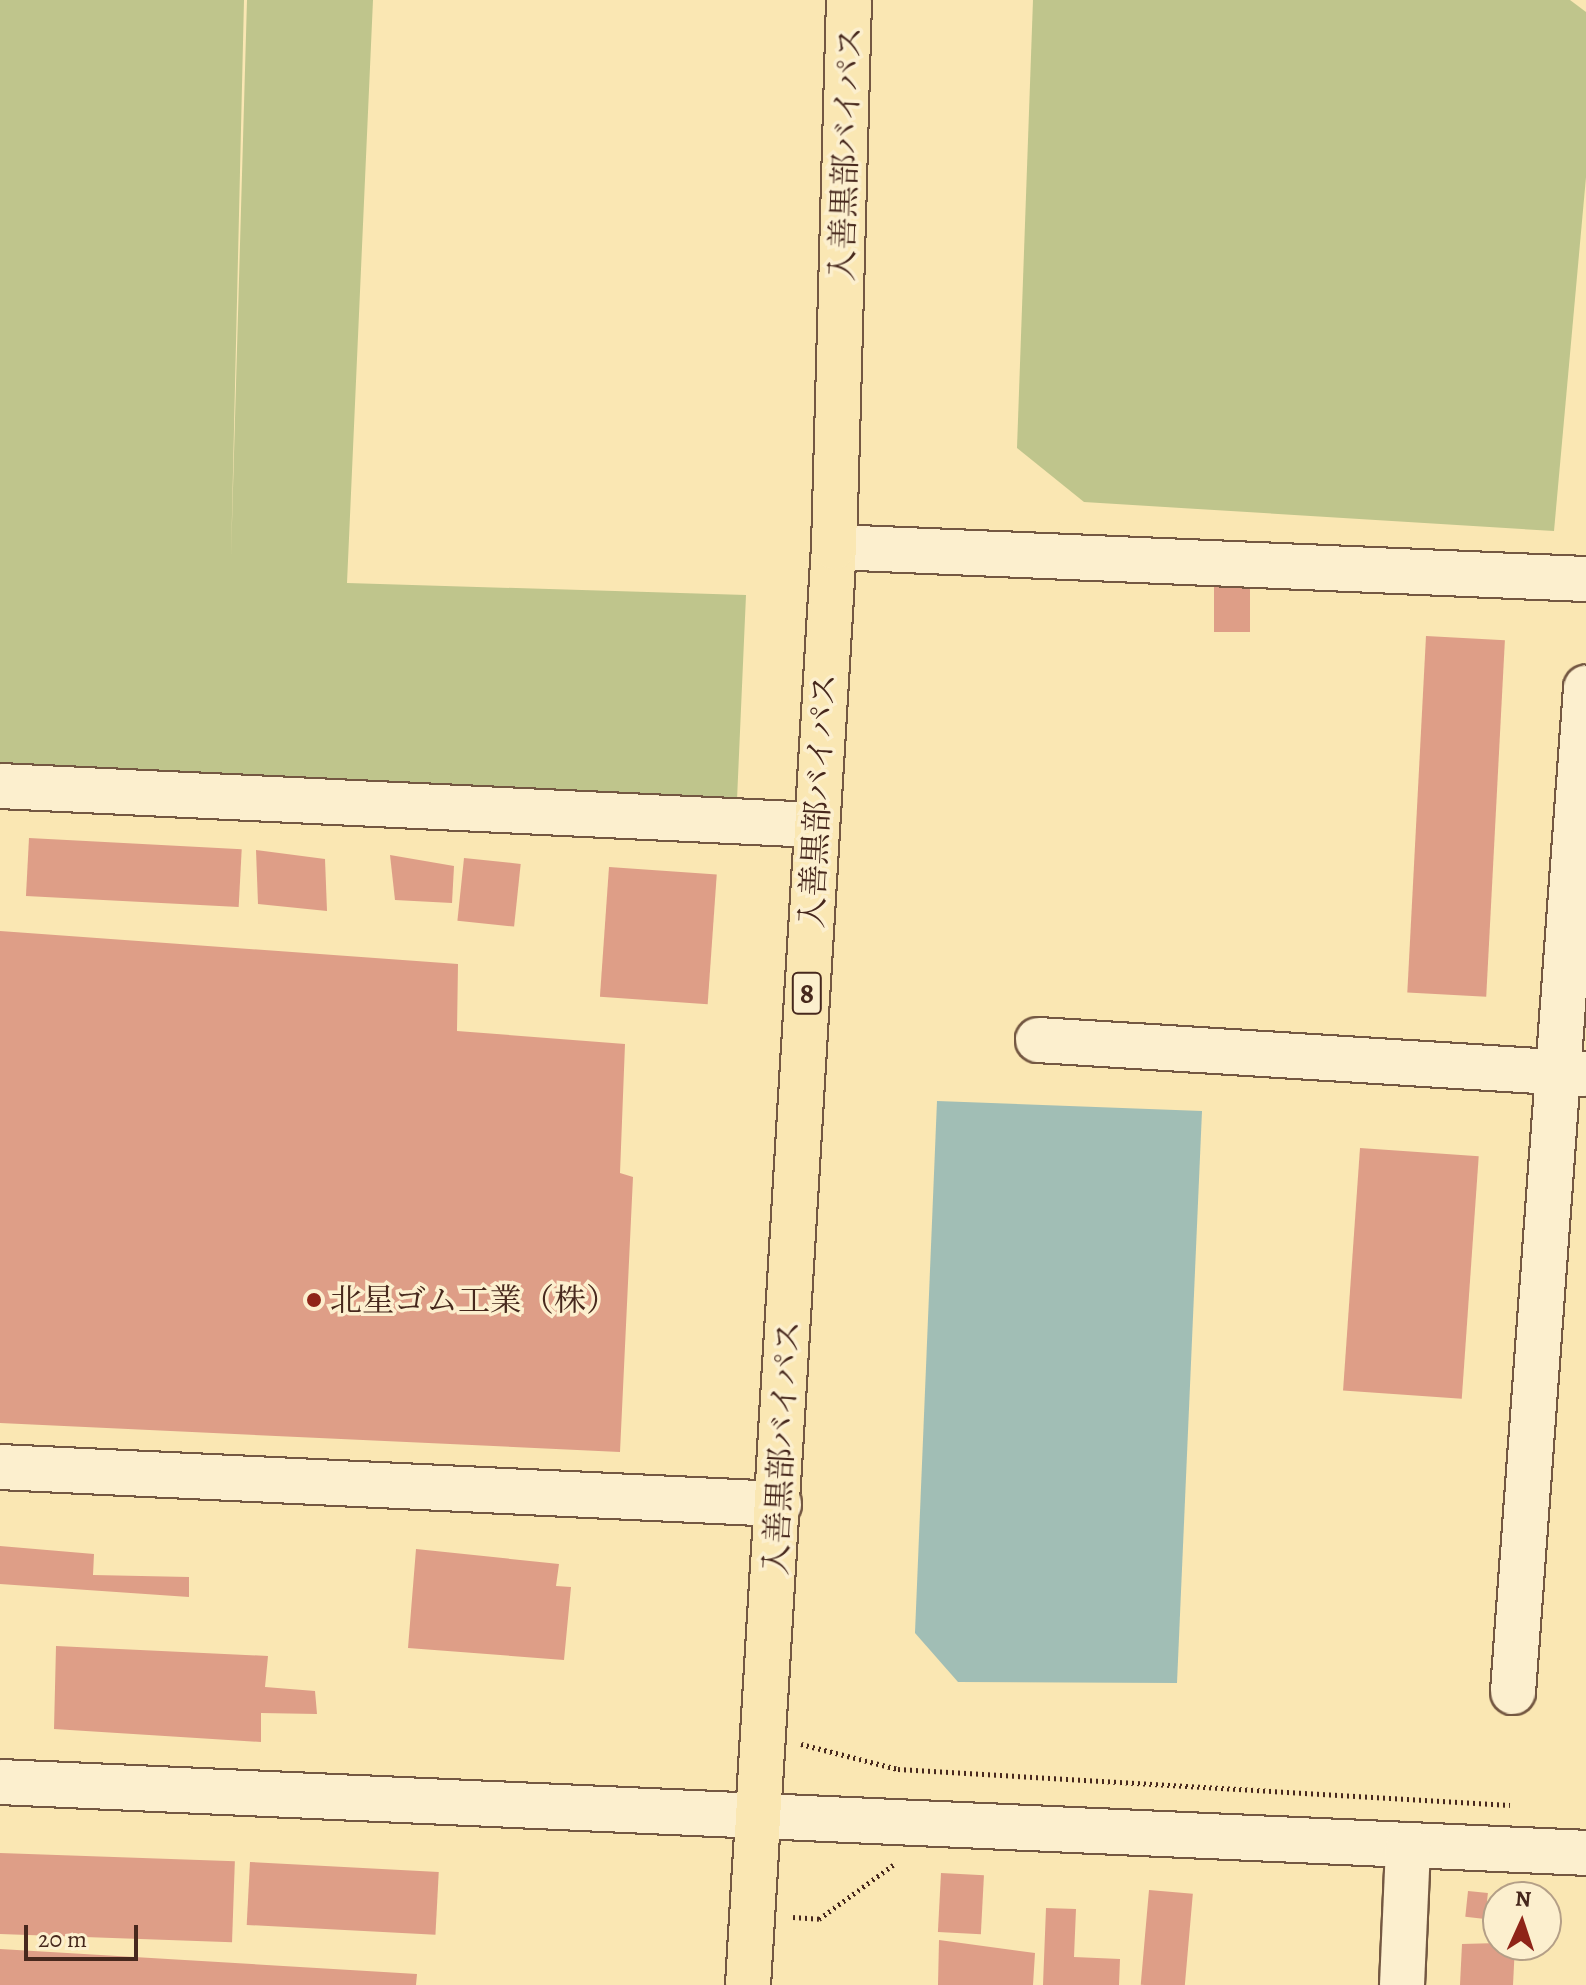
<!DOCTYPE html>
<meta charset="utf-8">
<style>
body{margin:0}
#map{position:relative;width:1586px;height:1985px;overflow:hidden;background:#fae7b3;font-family:Alegreya,"Noto Serif JP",serif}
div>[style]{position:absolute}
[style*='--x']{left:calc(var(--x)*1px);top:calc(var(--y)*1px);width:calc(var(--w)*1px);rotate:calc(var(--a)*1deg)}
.green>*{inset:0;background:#bfc58c}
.water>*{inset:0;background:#a1beb5}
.building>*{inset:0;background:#de9e87;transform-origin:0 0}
.path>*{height:5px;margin-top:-2.5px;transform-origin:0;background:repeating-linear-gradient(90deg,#47281d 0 2px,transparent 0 6px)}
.roads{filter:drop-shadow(2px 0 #745842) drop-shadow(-2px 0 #745842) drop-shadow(0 2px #745842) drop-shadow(0 -2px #745842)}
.minor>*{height:44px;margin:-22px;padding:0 22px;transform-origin:22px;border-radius:22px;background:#fcefce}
.highway>*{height:44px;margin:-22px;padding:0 22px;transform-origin:22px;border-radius:22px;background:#fae7b3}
.dots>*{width:22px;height:22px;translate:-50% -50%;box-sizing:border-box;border:4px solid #fcefce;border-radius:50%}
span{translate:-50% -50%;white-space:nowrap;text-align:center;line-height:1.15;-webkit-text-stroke:7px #fcefce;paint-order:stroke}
.shield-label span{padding:2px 6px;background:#fcefce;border:2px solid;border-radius:6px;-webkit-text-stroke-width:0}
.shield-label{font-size:30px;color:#47281d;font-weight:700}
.street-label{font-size:32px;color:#47281d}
.poi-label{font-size:32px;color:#47281d}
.left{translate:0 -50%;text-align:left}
.north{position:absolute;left:1482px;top:1881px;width:80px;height:80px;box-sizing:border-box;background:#fcefce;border:2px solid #b49f87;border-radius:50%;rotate:3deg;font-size:22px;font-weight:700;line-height:32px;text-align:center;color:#47281d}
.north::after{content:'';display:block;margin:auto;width:28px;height:36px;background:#8f2418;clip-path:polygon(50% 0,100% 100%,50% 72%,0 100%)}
.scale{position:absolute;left:24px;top:1925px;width:114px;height:36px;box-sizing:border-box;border:4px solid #47281d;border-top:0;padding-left:10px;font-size:24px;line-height:28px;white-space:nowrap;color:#47281d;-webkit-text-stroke:6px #fcefce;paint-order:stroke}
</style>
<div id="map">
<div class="green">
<div style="clip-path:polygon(0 0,244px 0,231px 558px,247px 0,373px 0,347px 583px,746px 595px,737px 800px,0 767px)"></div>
<div style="clip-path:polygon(1033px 0,1570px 0,1586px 12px,1586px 177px,1554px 531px,1084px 502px,1017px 448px)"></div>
</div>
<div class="water">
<div style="clip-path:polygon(937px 1101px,1202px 1111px,1177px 1683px,958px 1682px,915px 1633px)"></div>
</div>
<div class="building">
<div style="left:1214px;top:587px;width:36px;height:45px"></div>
<div style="left:1426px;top:636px;width:79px;height:357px;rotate:3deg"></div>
<div style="left:29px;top:838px;width:213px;height:58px;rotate:3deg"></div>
<div style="clip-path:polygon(256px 850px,325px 859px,327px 911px,258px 904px)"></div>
<div style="clip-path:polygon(390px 855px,454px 866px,452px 903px,395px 900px)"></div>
<div style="left:464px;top:858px;width:57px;height:63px;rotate:6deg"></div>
<div style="left:609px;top:867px;width:108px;height:130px;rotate:4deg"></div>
<div style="clip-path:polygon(0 931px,458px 964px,457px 1031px,625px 1044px,620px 1173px,633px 1177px,620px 1452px,0 1423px)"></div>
<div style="left:1360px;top:1148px;width:119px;height:243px;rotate:4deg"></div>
<div style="clip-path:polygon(0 1546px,94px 1554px,93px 1575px,189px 1577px,189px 1597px,0 1584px)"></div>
<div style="clip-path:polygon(416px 1549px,559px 1564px,556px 1586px,571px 1587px,564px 1660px,408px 1648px)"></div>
<div style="clip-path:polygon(56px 1646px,268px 1656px,265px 1687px,315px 1691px,317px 1714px,261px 1713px,261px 1742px,54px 1729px)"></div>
<div style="left:0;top:1853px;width:235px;height:81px;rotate:2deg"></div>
<div style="left:250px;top:1862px;width:189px;height:63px;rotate:3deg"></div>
<div style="left:941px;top:1873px;width:43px;height:59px;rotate:3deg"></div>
<div style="left:1149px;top:1890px;width:44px;height:95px;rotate:5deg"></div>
<div style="left:1468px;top:1891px;width:20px;height:26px;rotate:6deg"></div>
<div style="clip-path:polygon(1046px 1908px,1076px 1909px,1074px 1957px,1120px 1959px,1119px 1985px,1043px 1985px)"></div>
<div style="clip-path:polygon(939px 1940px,1035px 1953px,1033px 1985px,938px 1985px)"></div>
<div style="clip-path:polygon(1498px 1943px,1515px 1945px,1513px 1985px,1460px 1985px,1462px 1944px)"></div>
<div style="clip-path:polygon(0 1949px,417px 1974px,416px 1985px,0 1985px)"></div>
</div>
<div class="path">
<div style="--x:801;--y:1744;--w:100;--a:14.5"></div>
<div style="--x:898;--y:1769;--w:613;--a:3.37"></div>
<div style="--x:793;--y:1917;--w:26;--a:4"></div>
<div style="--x:819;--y:1919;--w:92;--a:-36.1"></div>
</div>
<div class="roads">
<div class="minor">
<div style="--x:834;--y:547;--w:753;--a:2.44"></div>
<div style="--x:0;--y:786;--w:817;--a:2.74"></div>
<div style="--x:1038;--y:1040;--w:549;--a:3.55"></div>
<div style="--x:0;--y:1467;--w:780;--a:2.72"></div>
<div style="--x:1513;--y:1692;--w:1007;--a:-85.84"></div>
<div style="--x:0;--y:1782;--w:1588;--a:2.56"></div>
<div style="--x:1402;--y:1985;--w:140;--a:-87.5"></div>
</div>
<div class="highway">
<div style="--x:748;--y:1985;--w:1441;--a:-86.58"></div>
<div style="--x:834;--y:547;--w:547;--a:-88.43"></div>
</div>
</div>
<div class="dots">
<div style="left:314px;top:1300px;background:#8f2418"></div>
</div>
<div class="shield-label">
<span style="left:807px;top:993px">8</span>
</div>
<div class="street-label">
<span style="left:846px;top:154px;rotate:-88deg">入善黒部バイパス</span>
<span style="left:818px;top:801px;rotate:-87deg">入善黒部バイパス</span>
<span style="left:782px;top:1448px;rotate:-87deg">入善黒部バイパス</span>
</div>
<div class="poi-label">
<span class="left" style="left:330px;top:1300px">北星ゴム工業（株）</span>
</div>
<div class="north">N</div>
<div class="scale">20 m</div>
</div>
